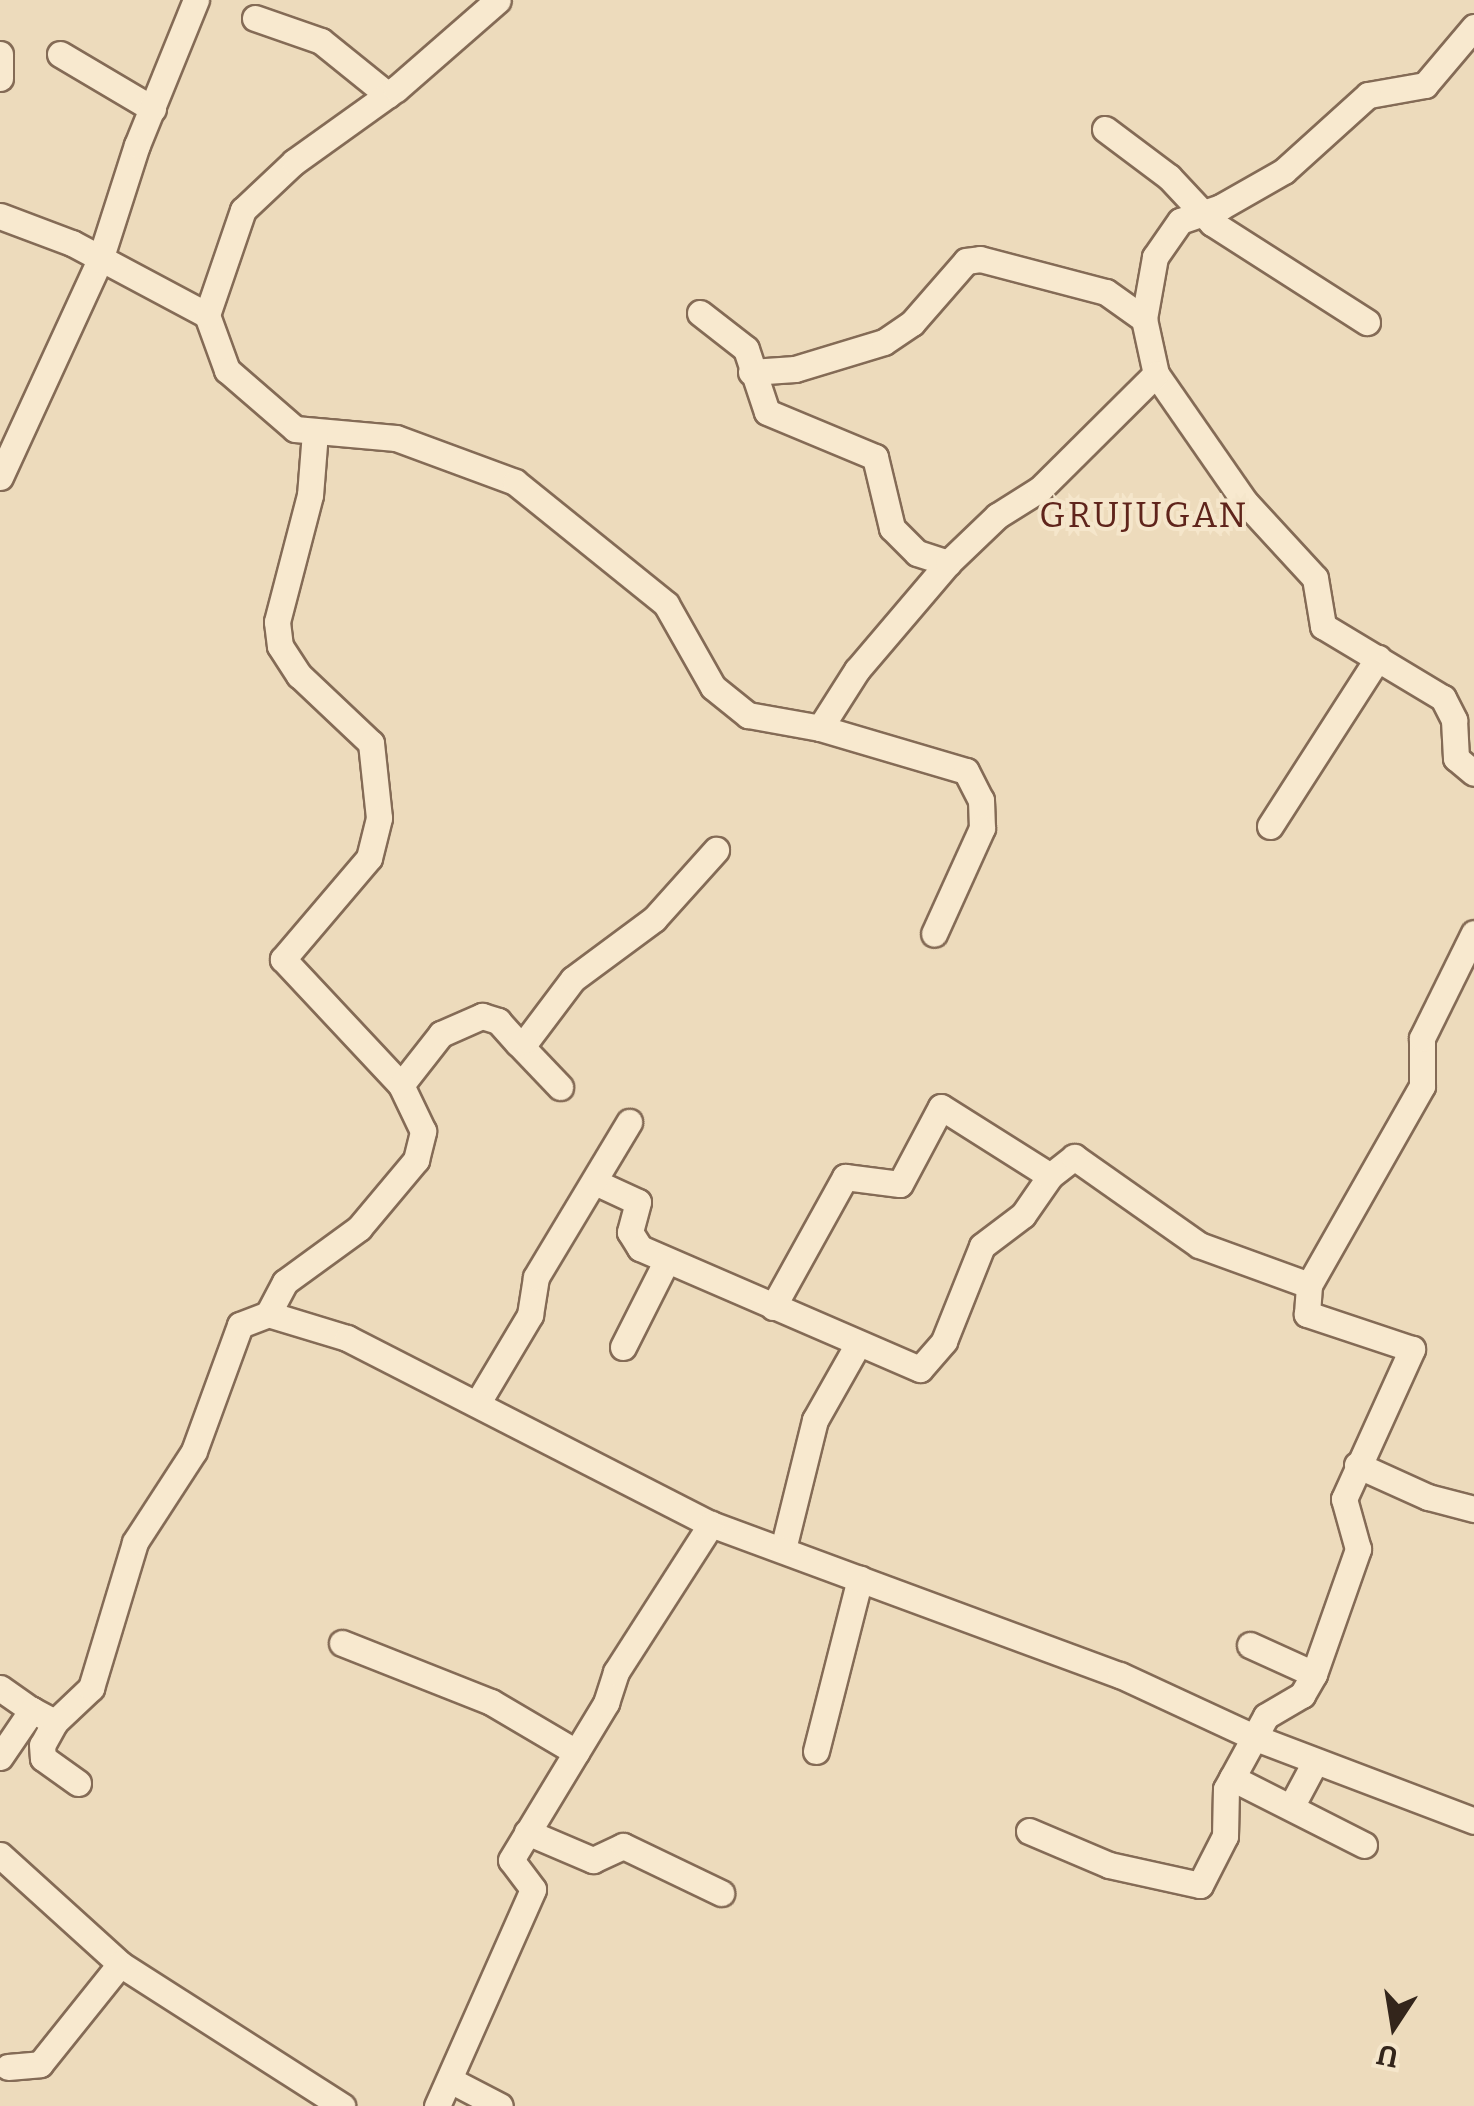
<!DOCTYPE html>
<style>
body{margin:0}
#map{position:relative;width:1474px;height:2106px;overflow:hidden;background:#eddbbc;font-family:Bitter,serif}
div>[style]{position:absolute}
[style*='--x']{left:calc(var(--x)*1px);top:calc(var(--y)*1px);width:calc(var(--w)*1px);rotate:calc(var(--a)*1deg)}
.roads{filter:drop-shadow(2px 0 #846b56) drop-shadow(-2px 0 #846b56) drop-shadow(0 2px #846b56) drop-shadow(0 -2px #846b56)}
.minor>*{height:25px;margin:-12.5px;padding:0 12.5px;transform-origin:12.5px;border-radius:12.5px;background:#f8e9cf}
span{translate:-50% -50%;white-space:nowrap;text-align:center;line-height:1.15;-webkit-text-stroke:8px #f5e6cb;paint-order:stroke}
.quarter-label{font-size:35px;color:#5f241b;letter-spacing:2.5px}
.north{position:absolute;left:1344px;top:1976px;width:100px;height:100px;-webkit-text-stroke:8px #f5e6cb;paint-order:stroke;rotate:192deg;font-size:28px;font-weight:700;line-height:40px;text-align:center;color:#33251b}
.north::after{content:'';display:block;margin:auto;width:35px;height:45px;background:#33251b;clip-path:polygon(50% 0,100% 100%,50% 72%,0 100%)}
</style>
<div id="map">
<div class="roads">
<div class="minor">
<div style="--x:255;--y:18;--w:70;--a:19.2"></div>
<div style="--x:321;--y:41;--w:86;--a:38.9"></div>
<div style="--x:1474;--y:27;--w:76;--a:130.2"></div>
<div style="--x:1425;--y:85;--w:58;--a:170"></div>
<div style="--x:1368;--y:95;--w:113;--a:137.9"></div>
<div style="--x:1284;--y:171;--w:73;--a:150.3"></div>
<div style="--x:1221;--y:207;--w:43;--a:161.1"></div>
<div style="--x:1180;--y:221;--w:44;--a:124.8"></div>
<div style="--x:1155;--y:257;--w:63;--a:100.1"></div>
<div style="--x:1144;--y:319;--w:56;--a:77.7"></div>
<div style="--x:1156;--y:374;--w:156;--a:55.2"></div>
<div style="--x:1245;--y:502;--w:103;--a:47.4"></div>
<div style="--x:1315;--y:578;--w:49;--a:80.5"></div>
<div style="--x:1323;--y:626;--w:140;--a:31"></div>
<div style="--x:1443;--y:698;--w:25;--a:63"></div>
<div style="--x:1454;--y:720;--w:38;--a:87"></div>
<div style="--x:1456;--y:758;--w:23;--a:40"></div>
<div style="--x:0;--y:54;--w:24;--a:90"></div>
<div style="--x:60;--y:54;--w:108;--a:30.6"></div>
<div style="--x:1105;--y:129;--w:80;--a:36.9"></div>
<div style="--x:1169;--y:177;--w:63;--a:46.9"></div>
<div style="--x:1212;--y:223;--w:184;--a:32.6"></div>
<div style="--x:0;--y:216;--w:77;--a:20.6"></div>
<div style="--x:72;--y:243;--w:153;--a:28.1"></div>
<div style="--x:207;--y:315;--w:59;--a:70"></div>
<div style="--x:227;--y:370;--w:90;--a:40.9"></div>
<div style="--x:295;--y:429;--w:101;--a:5.1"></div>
<div style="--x:396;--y:438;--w:127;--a:20.3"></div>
<div style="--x:515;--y:482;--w:194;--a:38.9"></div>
<div style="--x:666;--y:604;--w:95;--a:60.5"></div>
<div style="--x:713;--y:687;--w:45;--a:38.7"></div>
<div style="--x:748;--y:715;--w:73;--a:10.2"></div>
<div style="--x:820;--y:728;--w:152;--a:16.4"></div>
<div style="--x:966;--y:771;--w:33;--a:63"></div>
<div style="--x:981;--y:800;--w:28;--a:88"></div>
<div style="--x:982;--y:828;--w:116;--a:114.4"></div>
<div style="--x:700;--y:313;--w:58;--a:38"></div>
<div style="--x:746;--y:349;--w:66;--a:71.6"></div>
<div style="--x:767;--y:412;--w:117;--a:22.6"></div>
<div style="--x:875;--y:457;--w:73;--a:76.5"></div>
<div style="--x:892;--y:528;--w:35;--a:45"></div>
<div style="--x:917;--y:553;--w:33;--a:18"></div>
<div style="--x:207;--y:315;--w:111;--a:-71.1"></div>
<div style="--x:243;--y:210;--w:70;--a:-43.3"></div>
<div style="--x:294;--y:162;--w:125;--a:-35.6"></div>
<div style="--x:396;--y:89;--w:135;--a:-41.1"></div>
<div style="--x:751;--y:372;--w:44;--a:-3.9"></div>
<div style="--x:795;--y:369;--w:93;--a:-16.9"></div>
<div style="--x:884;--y:342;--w:34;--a:-34"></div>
<div style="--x:912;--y:323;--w:82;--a:-48.9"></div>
<div style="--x:966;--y:261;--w:14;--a:-8"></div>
<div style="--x:980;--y:259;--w:130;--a:14.7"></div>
<div style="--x:1106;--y:292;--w:47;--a:35.4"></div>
<div style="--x:315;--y:432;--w:63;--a:94.5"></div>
<div style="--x:310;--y:495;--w:131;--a:104.6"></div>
<div style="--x:277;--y:622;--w:24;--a:83"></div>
<div style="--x:280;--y:646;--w:35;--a:57"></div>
<div style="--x:299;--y:675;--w:99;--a:43.4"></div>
<div style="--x:371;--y:743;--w:75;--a:83.9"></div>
<div style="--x:379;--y:818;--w:41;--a:104"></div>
<div style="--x:369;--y:858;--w:133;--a:130.4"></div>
<div style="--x:283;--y:959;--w:173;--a:46.9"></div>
<div style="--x:0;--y:477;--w:239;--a:-65.3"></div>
<div style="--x:100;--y:260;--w:121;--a:-72.2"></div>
<div style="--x:137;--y:145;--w:157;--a:-67.9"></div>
<div style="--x:820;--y:728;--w:69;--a:-57.5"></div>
<div style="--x:857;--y:670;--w:140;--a:-49.6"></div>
<div style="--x:948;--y:563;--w:68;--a:-43.8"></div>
<div style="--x:997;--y:516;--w:51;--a:-32.1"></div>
<div style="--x:1040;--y:489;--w:163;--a:-44.8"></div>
<div style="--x:1270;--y:826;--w:200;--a:-57.3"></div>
<div style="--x:518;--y:1043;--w:61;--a:46.3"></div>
<div style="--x:597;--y:1183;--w:45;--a:24.9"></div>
<div style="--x:638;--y:1202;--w:31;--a:105"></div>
<div style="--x:630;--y:1232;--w:19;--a:58"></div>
<div style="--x:640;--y:1248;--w:305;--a:23.4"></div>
<div style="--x:920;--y:1369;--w:37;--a:-49"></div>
<div style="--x:944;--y:1341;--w:102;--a:-68.2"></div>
<div style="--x:982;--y:1246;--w:51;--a:-37.1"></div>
<div style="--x:1023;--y:1215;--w:47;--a:-55.3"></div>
<div style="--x:773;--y:1307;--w:149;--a:-61"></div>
<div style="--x:845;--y:1177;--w:55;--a:7.3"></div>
<div style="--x:900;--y:1184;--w:87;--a:-62"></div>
<div style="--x:941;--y:1107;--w:129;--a:32.3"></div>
<div style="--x:1050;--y:1176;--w:31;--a:-38"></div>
<div style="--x:1074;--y:1157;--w:153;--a:35.1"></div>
<div style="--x:1199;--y:1245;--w:117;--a:20"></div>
<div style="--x:1309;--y:1285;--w:229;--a:-60.4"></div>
<div style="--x:1422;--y:1086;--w:48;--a:-90"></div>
<div style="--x:1422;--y:1038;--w:117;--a:-63.7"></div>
<div style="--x:268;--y:1314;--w:36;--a:-62"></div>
<div style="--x:285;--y:1282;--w:92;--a:-36.1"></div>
<div style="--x:359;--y:1228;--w:89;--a:-50"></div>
<div style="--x:416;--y:1160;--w:30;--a:-76"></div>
<div style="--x:423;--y:1131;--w:51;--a:-115.6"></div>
<div style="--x:401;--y:1085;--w:65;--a:-51.9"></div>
<div style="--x:441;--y:1034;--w:45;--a:-23.7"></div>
<div style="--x:482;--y:1016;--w:17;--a:17"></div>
<div style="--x:498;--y:1021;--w:30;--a:48"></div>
<div style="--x:518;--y:1043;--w:9;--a:-18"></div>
<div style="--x:527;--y:1040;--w:76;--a:-53"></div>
<div style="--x:573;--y:979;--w:101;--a:-36.5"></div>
<div style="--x:654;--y:919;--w:93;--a:-48.1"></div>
<div style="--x:623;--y:1347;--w:95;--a:-63.2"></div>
<div style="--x:477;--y:1404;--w:104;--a:-59.2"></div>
<div style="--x:530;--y:1315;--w:38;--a:-81"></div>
<div style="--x:536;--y:1277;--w:181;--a:-59"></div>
<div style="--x:1357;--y:1465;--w:78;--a:24.3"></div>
<div style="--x:1428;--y:1497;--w:48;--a:14.6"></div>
<div style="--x:783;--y:1549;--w:133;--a:-76.1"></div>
<div style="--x:815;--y:1420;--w:87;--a:-60.5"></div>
<div style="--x:342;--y:1643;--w:160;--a:21.6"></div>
<div style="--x:491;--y:1702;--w:99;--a:30.5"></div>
<div style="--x:1250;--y:1645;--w:70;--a:24.4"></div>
<div style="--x:0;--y:1688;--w:39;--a:35"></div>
<div style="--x:55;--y:1722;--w:26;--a:119"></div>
<div style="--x:42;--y:1745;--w:13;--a:86"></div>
<div style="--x:43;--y:1758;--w:43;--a:35.5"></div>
<div style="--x:816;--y:1751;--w:178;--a:-75.7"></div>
<div style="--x:0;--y:1757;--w:57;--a:-55.8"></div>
<div style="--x:32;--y:1710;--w:26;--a:28"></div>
<div style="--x:55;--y:1722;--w:50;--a:-43.4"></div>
<div style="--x:91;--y:1688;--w:152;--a:-73.2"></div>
<div style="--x:135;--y:1542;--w:108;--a:-57"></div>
<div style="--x:194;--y:1451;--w:134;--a:-69.9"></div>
<div style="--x:240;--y:1325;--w:30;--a:-21"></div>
<div style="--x:268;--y:1314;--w:83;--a:16.9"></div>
<div style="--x:347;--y:1338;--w:409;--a:27.1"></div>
<div style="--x:711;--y:1524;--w:436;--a:20.3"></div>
<div style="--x:1120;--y:1675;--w:150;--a:24.9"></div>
<div style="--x:1256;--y:1738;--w:233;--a:20.8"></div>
<div style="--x:1232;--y:1778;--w:148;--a:26.9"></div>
<div style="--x:1291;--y:1807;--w:51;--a:-61.9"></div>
<div style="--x:1029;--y:1831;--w:87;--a:23"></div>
<div style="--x:1109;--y:1865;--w:93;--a:12.4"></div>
<div style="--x:1200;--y:1885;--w:55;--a:-63"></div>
<div style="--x:1225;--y:1836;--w:47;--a:-88.8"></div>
<div style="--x:1226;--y:1789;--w:83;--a:-61.3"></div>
<div style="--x:1266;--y:1716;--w:42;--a:-30.3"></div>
<div style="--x:1302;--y:1695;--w:24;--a:-60"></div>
<div style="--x:1314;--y:1674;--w:133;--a:-70.6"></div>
<div style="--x:1358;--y:1549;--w:52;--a:-105.6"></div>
<div style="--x:1344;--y:1499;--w:165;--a:-65.6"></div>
<div style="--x:1412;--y:1349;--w:111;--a:-161.6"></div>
<div style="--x:1307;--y:1314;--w:29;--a:-86"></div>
<div style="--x:527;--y:1832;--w:72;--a:23"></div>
<div style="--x:593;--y:1860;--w:33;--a:-25"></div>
<div style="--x:623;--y:1846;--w:109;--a:25.6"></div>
<div style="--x:0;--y:1855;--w:162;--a:42.2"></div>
<div style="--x:120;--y:1964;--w:264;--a:32.6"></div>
<div style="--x:8;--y:2067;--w:32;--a:-5"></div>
<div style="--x:40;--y:2064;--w:128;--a:-51.3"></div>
<div style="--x:450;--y:2080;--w:56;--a:27.5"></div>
<div style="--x:437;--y:2106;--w:237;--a:-66.1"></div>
<div style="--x:533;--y:1889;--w:36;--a:-127"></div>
<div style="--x:511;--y:1860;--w:184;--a:-58.8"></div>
<div style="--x:606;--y:1703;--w:33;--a:-72"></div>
<div style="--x:616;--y:1672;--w:176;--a:-57.3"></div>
</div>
</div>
<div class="quarter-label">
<span style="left:1144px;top:515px">GRUJUGAN</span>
</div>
<div class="north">U</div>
</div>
